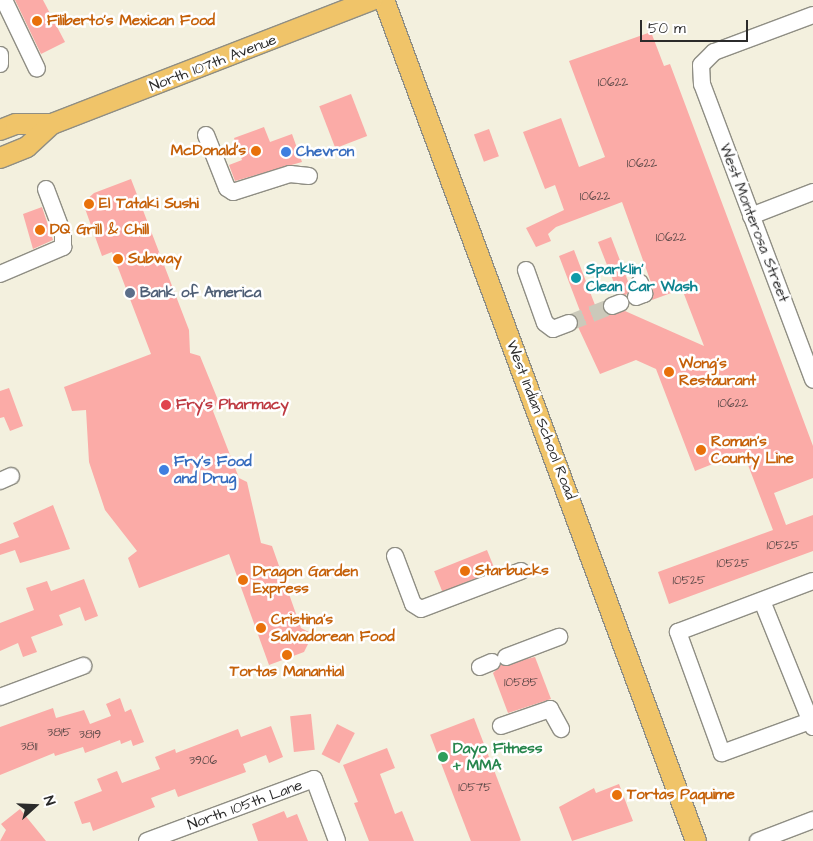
<!DOCTYPE html>
<style>
body{margin:0}
#map{position:relative;width:813px;height:841px;overflow:hidden;background:#f3f0de;font-family:"Architects Daughter",sans-serif}
div>[style]{position:absolute}
[style*='--x']{left:calc(var(--x)*1px);top:calc(var(--y)*1px);width:calc(var(--w)*1px);rotate:calc(var(--a)*1deg)}
.building>*{inset:0;background:#fbaba7;transform-origin:0 0}
.minor-tunnel>*{height:16px;margin-top:-8px;transform-origin:0;background:repeating-linear-gradient(90deg,#cbc9ba 0 16px,transparent 0 24px)}
.roads{filter:drop-shadow(1px 0 #8f8e84) drop-shadow(-1px 0 #8f8e84) drop-shadow(0 1px #8f8e84) drop-shadow(0 -1px #8f8e84)}
.minor>*{height:16px;margin:-8px;padding:0 8px;transform-origin:8px;border-radius:8px;background:#fff}
.major>*{height:20px;margin:-10px;padding:0 10px;transform-origin:10px;border-radius:10px;background:#f0c469}
.dots>*{width:14px;height:14px;translate:-50% -50%;box-sizing:border-box;border:2px solid #fff;border-radius:50%}
span{translate:-50% -50%;white-space:nowrap;text-align:center;line-height:1.15;-webkit-text-stroke:5px #fff;paint-order:stroke}
.number-label{font-size:12px;color:#5f4b4a}
.number-label span{-webkit-text-stroke-width:0}
.food-label{font-size:15px;color:#c56008;font-weight:700}
.left{translate:0 -50%;text-align:left}
.right{translate:-100% -50%;text-align:right}
.street-label{font-size:15px;color:#2b2b2b}
.shop-label{font-size:15px;color:#366cbe;font-weight:700}
.culture-label{font-size:15px;color:#0d838f;font-weight:700}
.service-label{font-size:15px;color:#4e5e75;font-weight:700}
.health-label{font-size:15px;color:#be3a42;font-weight:700}
.leisure-label{font-size:15px;color:#27864d;font-weight:700}
.north{position:absolute;left:10px;top:781px;width:50px;height:50px;-webkit-text-stroke:4px #fff;paint-order:stroke;rotate:70deg;font-size:14px;font-weight:700;line-height:20px;text-align:center;color:#2b2b2b}
.north::after{content:'';display:block;margin:auto;width:18px;height:22px;background:#2b2b2b;clip-path:polygon(50% 0,100% 100%,50% 72%,0 100%)}
.scale{position:absolute;left:640px;top:20px;width:108px;height:22px;box-sizing:border-box;border:2px solid #2b2b2b;border-top:0;padding-left:6px;font-size:15px;line-height:18px;white-space:nowrap;color:#2b2b2b;-webkit-text-stroke:4px #fff;paint-order:stroke}
</style>
<div id="map">
<div class="building">
<div style="clip-path:polygon(15px 0,43px 0,65px 42px,41px 54px)"></div>
<div style="clip-path:polygon(651px 32px,664px 66px,670px 64px,813px 446px,813px 478px,774px 493px,786px 525px,813px 515px,813px 551px,669px 604px,658px 572px,773px 530px,743px 452px,695px 471px,656px 369px,636px 360px,600px 374px,572px 314px,580px 311px,559px 256px,574px 250px,595px 305px,603px 302px,606px 314px,625px 311px,704px 346px,682px 289px,652px 300px,653px 288px,622px 202px,556px 227px,548px 234px,551px 241px,536px 247px,526px 228px,564px 210px,555px 185px,545px 189px,523px 132px,561px 118px,579px 167px,605px 157px,569px 61px)"></div>
<div style="left:351px;top:94px;width:45px;height:34px;rotate:69deg"></div>
<div style="clip-path:polygon(264px 127px,270px 142px,292px 134px,302px 162px,235px 181px,229px 165px,242px 160px,234px 138px)"></div>
<div style="left:489px;top:129px;width:29px;height:16px;rotate:70deg"></div>
<div style="clip-path:polygon(131px 179px,189px 330px,190px 353px,200px 356px,218px 400px,213px 411px,239px 478px,247px 482px,261px 543px,272px 546px,301px 628px,313px 634px,304px 652px,269px 665px,229px 554px,139px 588px,128px 558px,137px 551px,105px 510px,89px 462px,86px 410px,72px 411px,64px 387px,151px 354px,112px 252px,102px 256px,83px 203px,94px 193px)"></div>
<div style="clip-path:polygon(42px 207px,53px 240px,33px 249px,23px 214px)"></div>
<div style="clip-path:polygon(611px 237px,631px 289px,626px 295px,618px 293px,598px 242px)"></div>
<div style="clip-path:polygon(9px 388px,23px 426px,10px 431px,4px 417px,0 418px,0 391px)"></div>
<div style="clip-path:polygon(53px 505px,70px 549px,20px 563px,15px 550px,0 555px,0 544px,19px 537px,13px 523px)"></div>
<div style="left:487px;top:550px;width:22px;height:57px;rotate:68deg"></div>
<div style="clip-path:polygon(84px 579px,98px 616px,85px 621px,80px 607px,59px 615px,63px 625px,31px 637px,37px 652px,23px 657px,18px 643px,0 651px,0 623px,34px 610px,26px 588px,47px 581px,51px 591px)"></div>
<div style="clip-path:polygon(535px 657px,551px 699px,508px 713px,493px 673px,501px 665px)"></div>
<div style="clip-path:polygon(120px 698px,125px 712px,131px 709px,144px 742px,133px 746px,131px 740px,121px 744px,120px 740px,85px 753px,83px 747px,55px 756px,54px 753px,0 775px,0 727px,53px 708px,56px 718px,84px 710px,90px 724px,111px 716px,106px 704px)"></div>
<div style="left:311px;top:714px;width:36px;height:21px;rotate:84deg"></div>
<div style="left:474px;top:718px;width:131px;height:47px;rotate:69deg"></div>
<div style="left:337px;top:724px;width:20px;height:34px;rotate:27deg"></div>
<div style="clip-path:polygon(271px 726px,283px 757px,269px 763px,266px 755px,243px 764px,246px 772px,178px 797px,175px 789px,151px 798px,155px 807px,93px 831px,90px 822px,82px 824px,74px 802px,102px 791px,97px 779px,117px 771px,122px 783px,160px 769px,155px 757px,175px 749px,176px 753px,238px 729px,241px 737px)"></div>
<div style="clip-path:polygon(387px 748px,395px 768px,380px 774px,395px 814px,402px 811px,414px 841px,369px 841px,354px 803px,358px 802px,343px 765px)"></div>
<div style="clip-path:polygon(619px 784px,633px 821px,572px 841px,559px 807px,594px 788px,596px 793px)"></div>
<div style="clip-path:polygon(20px 809px,46px 841px,0 841px,6px 830px,1px 824px)"></div>
<div style="clip-path:polygon(284px 811px,287px 818px,297px 814px,308px 841px,258px 841px,252px 824px)"></div>
</div>
<div class="minor-tunnel">
<div style="--x:569;--y:323;--w:46;--a:-21.6"></div>
</div>
<div class="roads">
<div class="minor">
<div style="--x:4;--y:0;--w:76;--a:64.4"></div>
<div style="--x:813;--y:15;--w:106;--a:159.5"></div>
<div style="--x:714;--y:52;--w:18;--a:135"></div>
<div style="--x:701;--y:65;--w:19;--a:87"></div>
<div style="--x:702;--y:84;--w:316;--a:69.4"></div>
<div style="--x:0;--y:64;--w:9;--a:-90"></div>
<div style="--x:206;--y:135;--w:57;--a:68.4"></div>
<div style="--x:227;--y:188;--w:7;--a:34"></div>
<div style="--x:233;--y:192;--w:60;--a:-17.5"></div>
<div style="--x:290;--y:174;--w:19;--a:6"></div>
<div style="--x:751;--y:216;--w:66;--a:-21.2"></div>
<div style="--x:526;--y:270;--w:56;--a:70.3"></div>
<div style="--x:545;--y:323;--w:10;--a:37"></div>
<div style="--x:553;--y:329;--w:17;--a:-21"></div>
<div style="--x:0;--y:274;--w:69;--a:-23.2"></div>
<div style="--x:63;--y:247;--w:13;--a:-90"></div>
<div style="--x:63;--y:234;--w:48;--a:-110.7"></div>
<div style="--x:636;--y:297;--w:9;--a:-21"></div>
<div style="--x:644;--y:294;--w:12;--a:-110"></div>
<div style="--x:612;--y:306;--w:9;--a:-21"></div>
<div style="--x:0;--y:481;--w:12;--a:-24"></div>
<div style="--x:395;--y:556;--w:51;--a:69.4"></div>
<div style="--x:413;--y:604;--w:9;--a:32"></div>
<div style="--x:421;--y:609;--w:107;--a:-20.8"></div>
<div style="--x:762;--y:601;--w:136;--a:68"></div>
<div style="--x:506;--y:657;--w:57;--a:-20.7"></div>
<div style="--x:480;--y:667;--w:13;--a:-23"></div>
<div style="--x:0;--y:697;--w:89;--a:-20.5"></div>
<div style="--x:810;--y:721;--w:94;--a:160"></div>
<div style="--x:722;--y:753;--w:129;--a:-110"></div>
<div style="--x:678;--y:632;--w:144;--a:-20.7"></div>
<div style="--x:501;--y:726;--w:52;--a:-19.1"></div>
<div style="--x:550;--y:709;--w:23;--a:61"></div>
<div style="--x:147;--y:841;--w:178;--a:-20.4"></div>
<div style="--x:314;--y:779;--w:66;--a:69.6"></div>
<div style="--x:758;--y:841;--w:59;--a:-20.9"></div>
</div>
<div class="major">
<div style="--x:384;--y:0;--w:897;--a:69.65"></div>
<div style="--x:0;--y:130;--w:17;--a:-21"></div>
<div style="--x:16;--y:124;--w:36;--a:0"></div>
<div style="--x:52;--y:124;--w:343;--a:-21.2"></div>
<div style="--x:0;--y:158;--w:29;--a:-22"></div>
<div style="--x:27;--y:147;--w:34;--a:-43"></div>
</div>
</div>
<div class="dots">
<div style="left:37px;top:21px;background:#e8710a"></div>
<div style="left:256px;top:151px;background:#e8710a"></div>
<div style="left:286px;top:152px;background:#3f7fe0"></div>
<div style="left:89px;top:204px;background:#e8710a"></div>
<div style="left:40px;top:230px;background:#e8710a"></div>
<div style="left:118px;top:259px;background:#e8710a"></div>
<div style="left:576px;top:278px;background:#0f9aa8"></div>
<div style="left:130px;top:293px;background:#5c6f8a"></div>
<div style="left:669px;top:372px;background:#e8710a"></div>
<div style="left:166px;top:405px;background:#e0444e"></div>
<div style="left:701px;top:450px;background:#e8710a"></div>
<div style="left:164px;top:470px;background:#3f7fe0"></div>
<div style="left:465px;top:571px;background:#e8710a"></div>
<div style="left:243px;top:580px;background:#e8710a"></div>
<div style="left:261px;top:628px;background:#e8710a"></div>
<div style="left:287px;top:655px;background:#e8710a"></div>
<div style="left:443px;top:757px;background:#2e9e5b"></div>
<div style="left:617px;top:795px;background:#e8710a"></div>
</div>
<div class="number-label">
<span style="left:613px;top:83px">10622</span>
<span style="left:642px;top:164px">10622</span>
<span style="left:595px;top:197px">10622</span>
<span style="left:671px;top:238px">10622</span>
<span style="left:733px;top:404px">10622</span>
<span style="left:783px;top:546px">10525</span>
<span style="left:733px;top:564px">10525</span>
<span style="left:689px;top:581px">10525</span>
<span style="left:521px;top:683px">10585</span>
<span style="left:59px;top:733px">3815</span>
<span style="left:90px;top:735px">3819</span>
<span style="left:29px;top:747px">3811</span>
<span style="left:203px;top:761px">3906</span>
<span style="left:475px;top:788px">10575</span>
</div>
<div class="food-label">
<span class="left" style="left:47px;top:21px">Filiberto's Mexican Food</span>
<span class="right" style="left:246px;top:151px">McDonald's</span>
<span class="left" style="left:99px;top:204px">El Tataki Sushi</span>
<span class="left" style="left:50px;top:230px">DQ Grill &amp; Chill</span>
<span class="left" style="left:128px;top:259px">Subway</span>
<span class="left" style="left:679px;top:372px">Wong's<br>Restaurant</span>
<span class="left" style="left:711px;top:450px">Roman's<br>County Line</span>
<span class="left" style="left:253px;top:580px">Dragon Garden<br>Express</span>
<span class="left" style="left:475px;top:571px">Starbucks</span>
<span class="left" style="left:271px;top:628px">Cristina's<br>Salvadorean Food</span>
<span style="left:287px;top:672px">Tortas Manantial</span>
<span class="left" style="left:627px;top:795px">Tortas Paquime</span>
</div>
<div class="street-label">
<span style="left:213px;top:63px;rotate:-21deg">North 107th Avenue</span>
<span style="left:754px;top:223px;rotate:69deg">West Monterosa Street</span>
<span style="left:541px;top:420px;rotate:69deg">West Indian School Road</span>
<span style="left:245px;top:805px;rotate:-20deg">North 105th Lane</span>
</div>
<div class="shop-label">
<span class="left" style="left:296px;top:152px">Chevron</span>
<span class="left" style="left:174px;top:470px">Fry's Food<br>and Drug</span>
</div>
<div class="culture-label">
<span class="left" style="left:586px;top:278px">Sparklin'<br>Clean Car Wash</span>
</div>
<div class="service-label">
<span class="left" style="left:140px;top:293px">Bank of America</span>
</div>
<div class="health-label">
<span class="left" style="left:176px;top:405px">Fry's Pharmacy</span>
</div>
<div class="leisure-label">
<span class="left" style="left:453px;top:757px">Dayo Fitness<br>+ MMA</span>
</div>
<div class="north">N</div>
<div class="scale">50 m</div>
</div>
